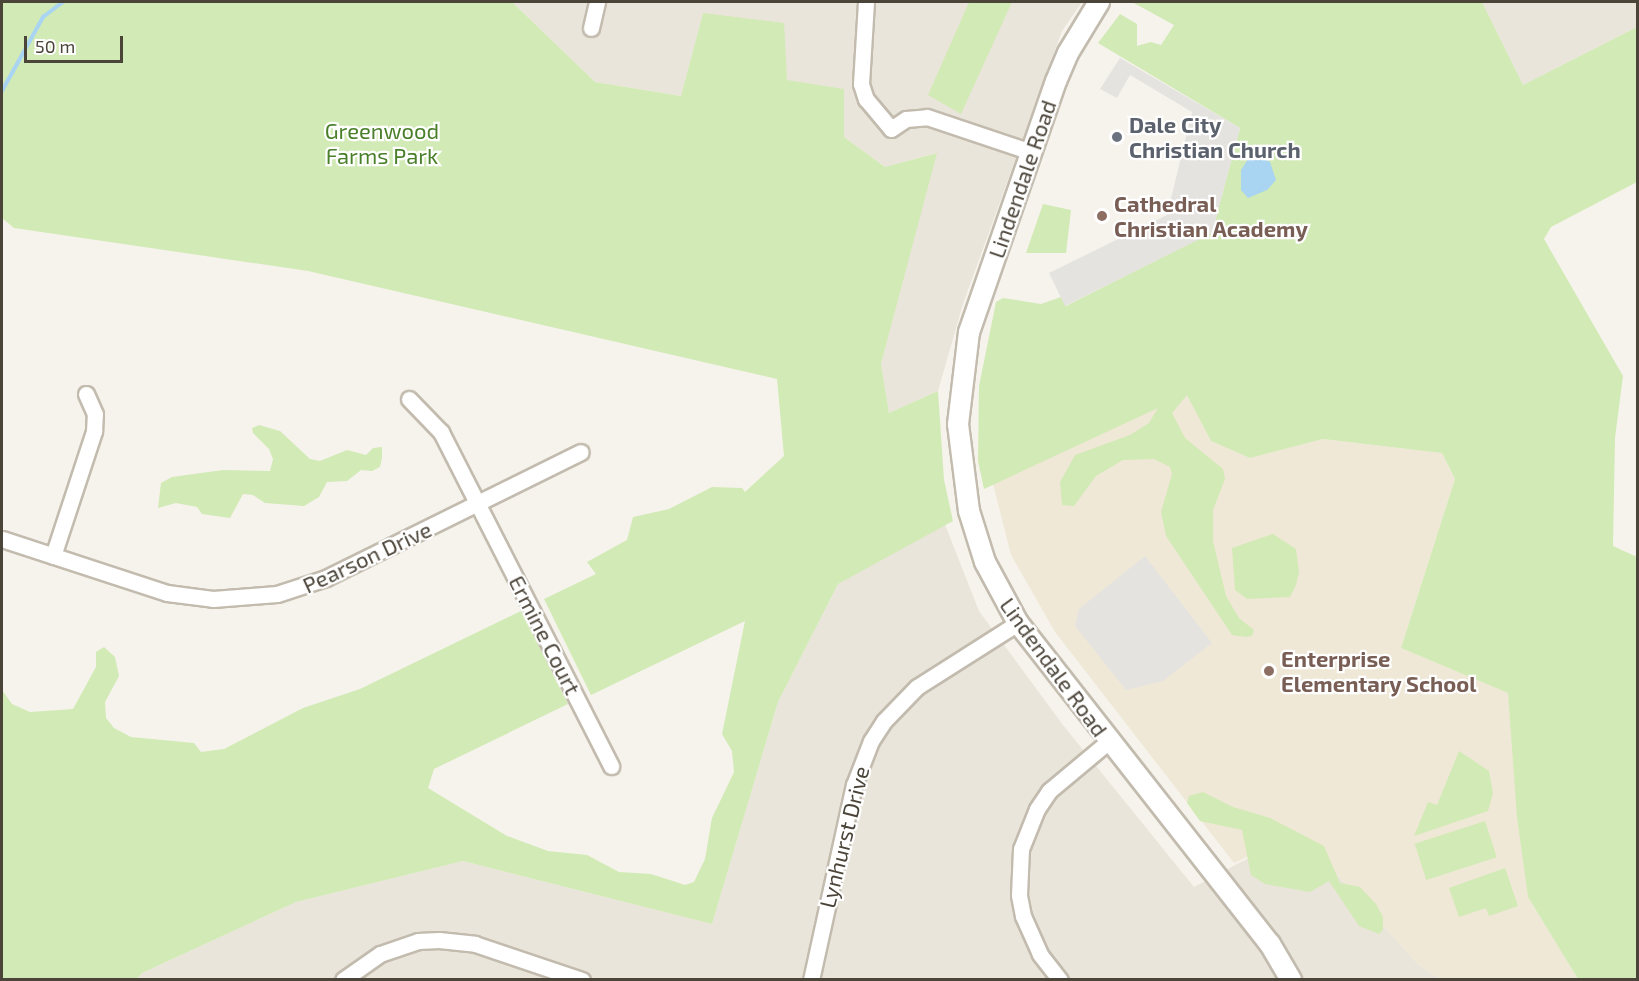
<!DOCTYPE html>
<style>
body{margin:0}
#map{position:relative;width:1639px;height:981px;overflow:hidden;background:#f6f3ec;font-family:"Exo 2",sans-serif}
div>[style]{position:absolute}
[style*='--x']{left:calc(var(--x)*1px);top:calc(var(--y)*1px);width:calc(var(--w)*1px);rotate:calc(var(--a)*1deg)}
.residential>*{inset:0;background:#eae5da}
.education>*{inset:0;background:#efe8d6}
.green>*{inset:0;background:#d2eab5;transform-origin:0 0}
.parking>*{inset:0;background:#e5e3e0}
.water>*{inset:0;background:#a9d4f2}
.stream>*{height:4px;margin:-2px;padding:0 2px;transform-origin:2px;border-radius:2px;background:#a9d4f2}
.roads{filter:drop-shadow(2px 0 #c2bbae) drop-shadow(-2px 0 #c2bbae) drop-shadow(0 2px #c2bbae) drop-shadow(0 -2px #c2bbae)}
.minor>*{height:15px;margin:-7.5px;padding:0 7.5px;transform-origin:7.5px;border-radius:7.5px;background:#fff}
.tertiary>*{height:20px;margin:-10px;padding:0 10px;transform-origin:10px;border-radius:10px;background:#fff}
.dots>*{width:16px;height:16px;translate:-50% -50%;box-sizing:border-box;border:3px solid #fff;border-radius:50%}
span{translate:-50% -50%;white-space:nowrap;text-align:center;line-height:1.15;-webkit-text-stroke:4.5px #fff;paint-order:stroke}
.worship-label{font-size:22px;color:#5b616d;font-weight:700}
.left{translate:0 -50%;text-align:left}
.park-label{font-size:22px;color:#4a7f2a}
.street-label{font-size:22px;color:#4b4439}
.education-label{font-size:22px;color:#785e54;font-weight:700}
.frame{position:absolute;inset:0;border:3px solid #4b4439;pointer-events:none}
.scale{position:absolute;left:24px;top:36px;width:99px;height:27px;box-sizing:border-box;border:3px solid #4b4439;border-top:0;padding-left:8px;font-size:18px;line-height:21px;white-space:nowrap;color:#4b4439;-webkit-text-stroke:4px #fff;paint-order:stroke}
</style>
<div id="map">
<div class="residential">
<div style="clip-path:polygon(512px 2px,1005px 2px,1004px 19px,1012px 2px,1082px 2px,1062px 31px,963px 304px,938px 391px,889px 413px,881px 364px,936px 153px,885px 167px,844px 137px,787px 80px,703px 13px,681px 96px,595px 82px)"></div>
<div style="clip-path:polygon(1482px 2px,1637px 2px,1637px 27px,1523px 85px)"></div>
<div style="clip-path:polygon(944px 522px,979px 611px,1063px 725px,1194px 887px,1288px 837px,1340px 878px,1419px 965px,1440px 979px,137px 980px,142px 973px,296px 902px,463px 861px,712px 924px,778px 702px,838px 584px)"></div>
</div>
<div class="education">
<div style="clip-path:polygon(1187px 394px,1211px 441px,1250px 458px,1323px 439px,1442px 453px,1455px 479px,1401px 648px,1508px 693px,1528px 897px,1578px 979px,1440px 979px,1419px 965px,1340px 878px,1288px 838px,1234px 863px,1055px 632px,1011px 555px,993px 484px)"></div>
</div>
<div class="green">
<div style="clip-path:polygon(2px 2px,512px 2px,595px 82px,681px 96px,703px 13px,784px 23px,787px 80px,844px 89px,844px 137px,885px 167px,937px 153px,881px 364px,889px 413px,938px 391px,944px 480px,953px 521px,838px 584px,778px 702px,712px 924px,463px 861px,296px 902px,142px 973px,137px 979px,2px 979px,2px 690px,12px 704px,30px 712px,73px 709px,96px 667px,96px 652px,104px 647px,115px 657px,119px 676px,105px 702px,106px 718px,114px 728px,131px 737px,194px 743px,201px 752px,224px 749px,303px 708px,360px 689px,521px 611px,568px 704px,434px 769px,428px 788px,507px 836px,548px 851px,587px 855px,619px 872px,651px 874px,685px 885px,694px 882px,705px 859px,712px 818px,734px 772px,732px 751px,722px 734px,745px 621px,591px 695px,544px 599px,596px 574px,587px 562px,627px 540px,633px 517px,669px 509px,712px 487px,742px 488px,745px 492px,784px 456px,777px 379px,308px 271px,14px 228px,2px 218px)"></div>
<div style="clip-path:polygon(969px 2px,1012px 2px,961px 114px,928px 95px)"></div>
<div style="clip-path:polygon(1132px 2px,1482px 2px,1523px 85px,1637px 27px,1637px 182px,1551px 227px,1544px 239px,1623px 376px,1615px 438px,1613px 546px,1637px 557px,1637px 979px,1578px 979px,1528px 897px,1517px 817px,1508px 693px,1401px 648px,1455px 479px,1442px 453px,1323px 439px,1250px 458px,1211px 441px,1187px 395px,1172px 413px,1185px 438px,1223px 469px,1225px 479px,1213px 510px,1213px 541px,1226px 596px,1239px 618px,1254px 630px,1252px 636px,1246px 637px,1232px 635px,1166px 536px,1161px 512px,1172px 474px,1170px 467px,1154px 459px,1123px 460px,1096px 476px,1074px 506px,1062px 505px,1060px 482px,1075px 455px,1130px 435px,1149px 423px,1158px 408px,984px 489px,978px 461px,979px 386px,996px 302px,1003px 298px,1041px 304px,1061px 297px,1066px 306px,1212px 232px,1240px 128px,1098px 43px,1120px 14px,1137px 24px,1137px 46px,1151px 42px,1161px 45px,1174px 25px)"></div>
<div style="clip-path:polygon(1043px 204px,1071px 210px,1066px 253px,1026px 253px)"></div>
<div style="clip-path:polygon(259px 425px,280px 431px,310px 459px,320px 461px,347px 450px,366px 455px,373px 448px,382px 447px,382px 458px,380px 467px,372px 471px,361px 470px,347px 481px,327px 482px,319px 497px,304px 506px,265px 503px,253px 495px,243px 494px,230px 518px,202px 514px,197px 507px,176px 503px,158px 508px,161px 483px,172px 477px,223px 470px,270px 471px,273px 459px,269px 449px,253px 433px,252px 428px)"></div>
<div style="clip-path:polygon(1273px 534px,1296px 549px,1299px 572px,1296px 585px,1290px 597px,1247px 599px,1235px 590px,1232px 548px)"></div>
<div style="clip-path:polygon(1459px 751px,1489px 771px,1493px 793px,1488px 811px,1414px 836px,1428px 802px,1437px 805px)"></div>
<div style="clip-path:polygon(1203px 792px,1233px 807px,1270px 818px,1324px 846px,1340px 883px,1360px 887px,1376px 904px,1383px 917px,1383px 930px,1379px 934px,1359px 926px,1329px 881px,1310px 892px,1265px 884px,1251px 875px,1242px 830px,1200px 821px,1187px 803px,1189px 796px)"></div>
<div style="left:1485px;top:821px;width:38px;height:74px;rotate:72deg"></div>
<div style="clip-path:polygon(1505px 868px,1518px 906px,1489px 916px,1486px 908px,1459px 917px,1449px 888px)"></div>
</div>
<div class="parking">
<div style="clip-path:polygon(1120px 58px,1240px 128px,1212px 233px,1065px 306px,1049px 273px,1167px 215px,1192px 112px,1130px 75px,1117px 98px,1100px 89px)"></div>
<div style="clip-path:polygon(1145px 556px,1212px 643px,1163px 681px,1126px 690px,1075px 626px,1079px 609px)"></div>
</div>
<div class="water">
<div style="clip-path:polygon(1257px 154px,1270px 162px,1276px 180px,1267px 190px,1248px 198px,1241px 190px,1241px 170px,1250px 156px)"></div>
</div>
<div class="stream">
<div style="--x:2;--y:91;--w:85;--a:-61"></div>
<div style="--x:43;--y:17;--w:25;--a:-37"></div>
</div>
<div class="roads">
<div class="minor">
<div style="--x:866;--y:2;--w:82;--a:93.5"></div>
<div style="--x:861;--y:84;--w:16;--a:72"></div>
<div style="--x:866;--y:99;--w:39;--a:50"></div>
<div style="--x:891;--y:129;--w:18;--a:-34"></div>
<div style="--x:906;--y:119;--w:21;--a:-5"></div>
<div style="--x:927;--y:117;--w:110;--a:18.6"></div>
<div style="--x:591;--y:28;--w:27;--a:-77"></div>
<div style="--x:409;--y:399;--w:46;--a:45.9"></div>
<div style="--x:441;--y:432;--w:375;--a:63"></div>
<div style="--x:2;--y:539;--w:174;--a:18.1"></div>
<div style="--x:167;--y:593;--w:46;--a:7.4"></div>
<div style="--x:213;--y:599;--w:64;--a:-4.5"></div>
<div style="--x:277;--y:594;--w:52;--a:-18.1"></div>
<div style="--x:326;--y:578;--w:284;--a:-26.3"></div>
<div style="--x:53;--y:556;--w:132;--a:-71.8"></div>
<div style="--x:94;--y:431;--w:17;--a:-87"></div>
<div style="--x:95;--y:414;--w:22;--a:-114"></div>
<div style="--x:343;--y:980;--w:45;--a:-35.1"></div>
<div style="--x:380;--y:954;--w:40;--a:-18.9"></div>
<div style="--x:418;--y:941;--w:21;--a:-3"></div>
<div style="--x:439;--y:940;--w:36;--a:6"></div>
<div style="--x:475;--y:944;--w:113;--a:18.6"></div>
<div style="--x:811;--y:980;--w:200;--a:-77.6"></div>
<div style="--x:854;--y:785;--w:47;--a:-68.9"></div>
<div style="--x:871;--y:741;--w:24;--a:-57"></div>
<div style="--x:884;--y:721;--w:47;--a:-45.9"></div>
<div style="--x:917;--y:687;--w:120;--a:-32.4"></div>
<div style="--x:1060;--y:980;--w:33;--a:-128"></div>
<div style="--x:1040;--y:954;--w:42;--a:-114.1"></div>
<div style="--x:1023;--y:916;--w:21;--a:-101"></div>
<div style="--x:1019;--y:895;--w:46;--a:-87.5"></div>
<div style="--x:1021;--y:849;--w:43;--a:-68.2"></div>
<div style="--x:1037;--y:809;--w:22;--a:-56"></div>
<div style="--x:1049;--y:791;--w:78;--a:-39.8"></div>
</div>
<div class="tertiary">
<div style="--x:1099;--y:2;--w:60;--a:121.3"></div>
<div style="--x:1068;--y:53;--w:30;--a:113"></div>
<div style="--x:1056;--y:81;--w:266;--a:109.1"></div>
<div style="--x:969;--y:332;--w:93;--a:96.8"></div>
<div style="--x:958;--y:424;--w:88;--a:82.8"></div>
<div style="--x:969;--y:511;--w:53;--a:72.6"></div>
<div style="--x:985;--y:562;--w:69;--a:61.6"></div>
<div style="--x:1018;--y:623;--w:408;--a:51.9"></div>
<div style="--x:1270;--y:944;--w:42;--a:59.7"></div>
</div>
</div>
<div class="dots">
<div style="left:1117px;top:137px;background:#6b7280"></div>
<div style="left:1102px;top:216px;background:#8d6e63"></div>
<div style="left:1269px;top:671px;background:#8d6e63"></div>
</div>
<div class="worship-label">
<span class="left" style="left:1129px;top:137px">Dale City<br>Christian Church</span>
</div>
<div class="park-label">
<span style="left:382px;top:143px">Greenwood<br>Farms Park</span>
</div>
<div class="street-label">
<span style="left:1022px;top:179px;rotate:-71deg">Lindendale Road</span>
<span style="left:367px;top:557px;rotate:-25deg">Pearson Drive</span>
<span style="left:545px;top:635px;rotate:63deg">Ermine Court</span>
<span style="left:1054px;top:667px;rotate:54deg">Lindendale Road</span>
<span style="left:844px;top:837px;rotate:-76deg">Lynhurst Drive</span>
</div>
<div class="education-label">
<span class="left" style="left:1114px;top:216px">Cathedral<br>Christian Academy</span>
<span class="left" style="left:1281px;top:671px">Enterprise<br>Elementary School</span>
</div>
<div class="frame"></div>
<div class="scale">50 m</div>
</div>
